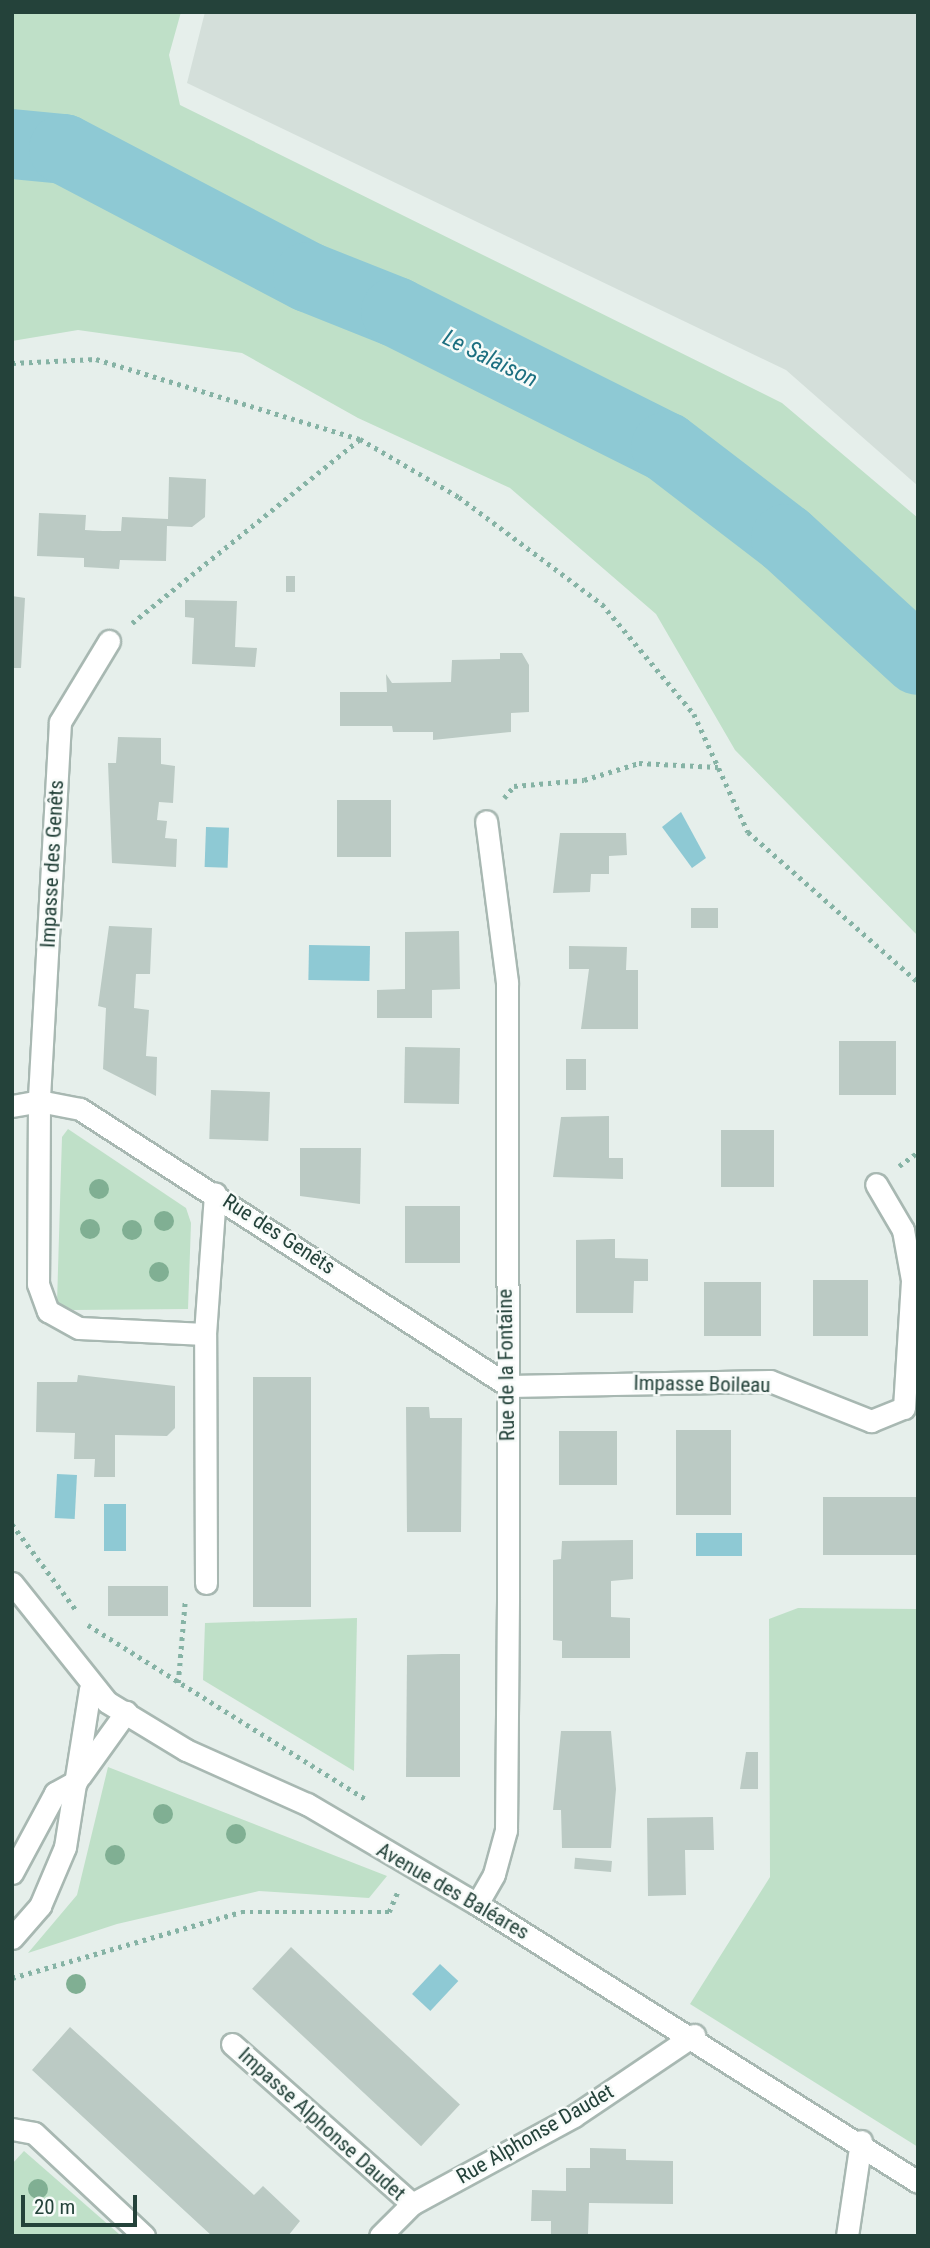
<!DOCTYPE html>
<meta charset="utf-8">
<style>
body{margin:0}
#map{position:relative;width:930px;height:2248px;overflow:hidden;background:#e6efeb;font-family:"Roboto Condensed",sans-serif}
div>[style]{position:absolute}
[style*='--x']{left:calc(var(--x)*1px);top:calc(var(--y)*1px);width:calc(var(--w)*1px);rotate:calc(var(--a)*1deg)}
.built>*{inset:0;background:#d4dfda}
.green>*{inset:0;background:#bfe0c8}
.water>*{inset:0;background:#8ec9d4;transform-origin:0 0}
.river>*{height:70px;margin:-35px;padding:0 35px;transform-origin:35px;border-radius:35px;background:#8ec9d4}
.building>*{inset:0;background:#bbcac4;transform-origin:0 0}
.path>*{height:4.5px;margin-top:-2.25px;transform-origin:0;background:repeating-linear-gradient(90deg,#86b3a5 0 3.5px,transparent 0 8.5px)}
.roads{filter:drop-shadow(2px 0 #a8b8b2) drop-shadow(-2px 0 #a8b8b2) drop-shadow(0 2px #a8b8b2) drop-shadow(0 -2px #a8b8b2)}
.lane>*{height:21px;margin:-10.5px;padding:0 10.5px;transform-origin:10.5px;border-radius:10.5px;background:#fff}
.street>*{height:21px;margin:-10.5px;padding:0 10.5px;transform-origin:10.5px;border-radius:10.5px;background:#fff}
.trees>*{width:20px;height:20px;margin:-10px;border-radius:50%;background:#80af93}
span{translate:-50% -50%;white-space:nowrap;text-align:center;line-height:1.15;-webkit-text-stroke:5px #f7fbf9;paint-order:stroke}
.street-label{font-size:21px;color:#24423a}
.water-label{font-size:23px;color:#1c6f80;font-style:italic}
.frame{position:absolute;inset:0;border:14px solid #24423a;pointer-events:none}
.scale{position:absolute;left:21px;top:2195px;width:116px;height:32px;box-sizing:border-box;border:4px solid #24423a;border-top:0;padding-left:9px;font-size:21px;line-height:24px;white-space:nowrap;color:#24423a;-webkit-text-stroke:5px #f7fbf9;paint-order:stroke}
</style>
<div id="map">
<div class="built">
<div style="clip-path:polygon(205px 12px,918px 12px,918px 486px,786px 370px,187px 83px)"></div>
</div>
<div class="green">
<div style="clip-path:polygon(12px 12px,181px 12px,169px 55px,180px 105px,782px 403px,918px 518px,918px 936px,735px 750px,656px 614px,510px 488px,358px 418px,242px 353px,78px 330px,12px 341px)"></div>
<div style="clip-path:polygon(68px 1129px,186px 1208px,191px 1223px,188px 1309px,73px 1310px,57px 1303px,62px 1137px)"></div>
<div style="clip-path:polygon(798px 1608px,918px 1609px,918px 2147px,690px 2004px,770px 1877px,769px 1619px)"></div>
<div style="clip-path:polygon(357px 1618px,354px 1771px,203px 1680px,205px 1623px)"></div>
<div style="clip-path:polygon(108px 1767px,387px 1876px,369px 1898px,259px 1891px,117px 1924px,28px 1953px,77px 1895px)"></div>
<div style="clip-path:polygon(24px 2151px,119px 2234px,117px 2236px,12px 2236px,12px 2164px)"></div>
</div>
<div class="water">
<div style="clip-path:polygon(681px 812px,706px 858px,692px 868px,662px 827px)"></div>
<div style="left:206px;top:827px;width:23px;height:40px;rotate:2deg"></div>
<div style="left:309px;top:945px;width:61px;height:35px;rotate:1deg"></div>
<div style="left:57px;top:1474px;width:20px;height:44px;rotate:3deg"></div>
<div style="left:104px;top:1504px;width:22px;height:47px"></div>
<div style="left:696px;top:1533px;width:46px;height:23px"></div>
<div style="left:440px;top:1964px;width:25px;height:41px;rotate:43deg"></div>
</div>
<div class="river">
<div style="--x:12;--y:144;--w:52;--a:5.5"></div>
<div style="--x:64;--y:149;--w:276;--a:27.7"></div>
<div style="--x:308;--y:277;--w:95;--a:21.7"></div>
<div style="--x:396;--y:312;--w:302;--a:26.6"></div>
<div style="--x:666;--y:447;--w:151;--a:37.5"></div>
<div style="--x:786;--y:539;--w:179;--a:42.5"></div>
</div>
<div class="building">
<div style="clip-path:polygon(169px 477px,206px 479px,205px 517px,192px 527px,167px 526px,166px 561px,120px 560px,119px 569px,84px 567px,84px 558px,37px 556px,39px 513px,86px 515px,85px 530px,103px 531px,121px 531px,122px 517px,168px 519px)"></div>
<div style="left:286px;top:576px;width:9px;height:16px"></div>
<div style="clip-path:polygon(12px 596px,25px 598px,21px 668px,12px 668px)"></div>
<div style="clip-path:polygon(185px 600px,237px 601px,235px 647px,257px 648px,255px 667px,192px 664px,194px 618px,185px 617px)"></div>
<div style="clip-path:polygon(500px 653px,522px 653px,529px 665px,529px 712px,511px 713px,511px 732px,433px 740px,433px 732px,393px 732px,392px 726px,340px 726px,340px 692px,387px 692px,386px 674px,392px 683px,451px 682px,452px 660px,500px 659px)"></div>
<div style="clip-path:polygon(118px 737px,161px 738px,161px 764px,175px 766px,173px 803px,159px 802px,157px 820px,167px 821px,165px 838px,177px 839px,176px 867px,112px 863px,108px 763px,116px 763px)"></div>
<div style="left:337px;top:800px;width:54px;height:57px"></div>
<div style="clip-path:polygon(560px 833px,626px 833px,627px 855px,609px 856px,609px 874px,591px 874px,590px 892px,553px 893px)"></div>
<div style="left:718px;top:908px;width:20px;height:27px;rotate:90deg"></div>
<div style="clip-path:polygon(109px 926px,152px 928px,150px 974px,136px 974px,134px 1008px,149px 1010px,146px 1056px,157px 1057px,156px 1096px,103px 1069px,106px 1008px,98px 1006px)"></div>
<div style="clip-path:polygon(459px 931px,460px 989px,432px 990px,432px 1018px,377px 1018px,377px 990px,405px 989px,405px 932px)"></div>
<div style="clip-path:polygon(569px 946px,627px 947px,626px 970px,638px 970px,638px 1029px,581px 1029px,589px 969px,569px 969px)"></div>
<div style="left:839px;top:1041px;width:57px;height:54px"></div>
<div style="left:405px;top:1047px;width:55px;height:56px;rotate:1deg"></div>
<div style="left:566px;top:1059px;width:20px;height:31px"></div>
<div style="left:211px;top:1090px;width:59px;height:49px;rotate:2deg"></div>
<div style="clip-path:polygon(609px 1116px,609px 1158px,623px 1158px,623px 1179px,553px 1177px,561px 1117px)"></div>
<div style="left:721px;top:1130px;width:53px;height:57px"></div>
<div style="clip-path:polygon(300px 1148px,361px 1148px,360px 1204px,300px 1196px)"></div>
<div style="left:405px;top:1206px;width:55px;height:57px"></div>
<div style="clip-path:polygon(610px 1239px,615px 1239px,615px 1258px,648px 1259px,648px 1281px,634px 1281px,633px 1313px,576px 1313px,576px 1240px)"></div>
<div style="left:813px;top:1280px;width:55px;height:56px"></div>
<div style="left:704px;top:1282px;width:57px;height:54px"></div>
<div style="clip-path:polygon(78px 1375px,175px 1386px,175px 1428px,167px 1436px,115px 1435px,115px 1477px,94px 1477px,95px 1459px,74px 1459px,75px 1433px,36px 1432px,37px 1382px,77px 1382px)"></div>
<div style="left:253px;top:1377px;width:58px;height:230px"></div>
<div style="clip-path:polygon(406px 1407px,429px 1407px,430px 1418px,462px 1418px,461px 1532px,407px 1532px)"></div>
<div style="left:676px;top:1430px;width:55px;height:85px"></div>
<div style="left:559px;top:1431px;width:58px;height:54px"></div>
<div style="left:823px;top:1497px;width:95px;height:58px"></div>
<div style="clip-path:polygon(633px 1540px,633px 1579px,611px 1581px,611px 1617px,630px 1618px,630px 1658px,562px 1658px,562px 1641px,553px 1640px,553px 1560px,561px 1559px,562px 1541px)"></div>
<div style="left:108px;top:1586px;width:60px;height:30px"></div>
<div style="clip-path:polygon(442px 1654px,460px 1654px,460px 1777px,406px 1777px,407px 1655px)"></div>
<div style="clip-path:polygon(561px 1731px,611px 1731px,616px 1789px,611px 1848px,562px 1848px,561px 1810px,553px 1810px)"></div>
<div style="clip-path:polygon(746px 1752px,758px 1752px,758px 1789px,740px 1789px)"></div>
<div style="clip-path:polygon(713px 1817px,714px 1850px,685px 1850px,686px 1895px,648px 1896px,647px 1818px)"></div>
<div style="left:612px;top:1861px;width:11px;height:37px;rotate:95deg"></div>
<div style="left:291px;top:1947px;width:231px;height:57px;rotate:43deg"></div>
<div style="clip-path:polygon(70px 2027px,254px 2195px,263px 2186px,300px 2221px,288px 2236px,212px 2236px,32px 2070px)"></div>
<div style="clip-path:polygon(590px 2148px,626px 2149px,626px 2160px,673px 2161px,673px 2204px,589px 2203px,588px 2234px,551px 2234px,551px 2221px,531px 2221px,532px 2190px,566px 2191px,566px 2168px,590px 2168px)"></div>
</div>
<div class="path">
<div style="--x:12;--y:363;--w:84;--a:-2.7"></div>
<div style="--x:96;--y:359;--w:276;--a:16.9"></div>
<div style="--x:360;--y:439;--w:115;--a:30.4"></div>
<div style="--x:459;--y:497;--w:179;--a:36.8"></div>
<div style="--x:602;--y:604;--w:143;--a:50.1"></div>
<div style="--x:694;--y:714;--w:130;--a:65.4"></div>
<div style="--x:748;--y:832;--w:227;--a:41.4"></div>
<div style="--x:132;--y:623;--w:292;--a:-38.9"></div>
<div style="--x:504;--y:798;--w:16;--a:-50"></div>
<div style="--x:514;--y:786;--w:70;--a:-4.9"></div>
<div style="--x:584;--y:780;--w:58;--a:-17.2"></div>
<div style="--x:639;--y:763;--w:79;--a:2.9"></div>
<div style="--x:899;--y:1166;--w:24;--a:-36"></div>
<div style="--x:12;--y:1524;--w:107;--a:53.3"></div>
<div style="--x:88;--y:1625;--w:327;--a:32.1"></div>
<div style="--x:178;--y:1683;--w:81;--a:-85.1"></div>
<div style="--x:12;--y:1978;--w:238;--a:-16.1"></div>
<div style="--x:241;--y:1912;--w:148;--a:0"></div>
<div style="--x:389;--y:1912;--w:23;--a:-67"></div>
</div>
<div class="roads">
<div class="lane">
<div style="--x:12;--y:1873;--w:91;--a:-61.7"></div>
<div style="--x:55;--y:1793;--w:25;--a:-29"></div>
</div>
<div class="street">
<div style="--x:109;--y:641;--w:95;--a:121.2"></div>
<div style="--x:60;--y:722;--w:380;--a:93.2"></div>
<div style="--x:39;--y:1101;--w:183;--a:90.3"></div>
<div style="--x:38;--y:1284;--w:29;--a:70"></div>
<div style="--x:48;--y:1311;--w:35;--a:29"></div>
<div style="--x:79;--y:1328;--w:126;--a:2.7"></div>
<div style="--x:12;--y:1106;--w:27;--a:-10"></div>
<div style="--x:39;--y:1101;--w:42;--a:11"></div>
<div style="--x:80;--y:1109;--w:511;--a:32.85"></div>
<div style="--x:509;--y:1386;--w:261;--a:-1.1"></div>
<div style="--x:770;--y:1381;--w:109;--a:21.6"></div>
<div style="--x:871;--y:1421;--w:35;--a:-22"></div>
<div style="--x:904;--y:1408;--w:128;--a:-86.4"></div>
<div style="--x:912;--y:1280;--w:51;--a:-100.2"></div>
<div style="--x:903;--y:1230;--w:53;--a:-120.4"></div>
<div style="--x:12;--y:1583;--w:152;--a:51.4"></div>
<div style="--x:107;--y:1702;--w:92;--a:31.3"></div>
<div style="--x:186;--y:1750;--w:133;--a:24.1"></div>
<div style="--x:307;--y:1804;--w:197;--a:30.5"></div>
<div style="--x:477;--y:1904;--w:521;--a:32.23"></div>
<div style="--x:206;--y:1583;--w:249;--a:-90.2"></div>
<div style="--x:205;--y:1334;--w:141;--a:-85.9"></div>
<div style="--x:80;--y:1776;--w:79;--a:-54.3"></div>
<div style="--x:477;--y:1904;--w:34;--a:-60"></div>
<div style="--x:494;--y:1874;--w:46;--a:-74.7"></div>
<div style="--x:506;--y:1830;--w:232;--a:-89.5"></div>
<div style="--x:508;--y:1598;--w:616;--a:-90.09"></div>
<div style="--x:507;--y:982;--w:162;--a:-97.4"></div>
<div style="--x:12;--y:1938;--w:43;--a:-48.8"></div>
<div style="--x:40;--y:1906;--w:64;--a:-67"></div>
<div style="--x:65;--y:1847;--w:160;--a:-81"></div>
<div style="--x:232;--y:2044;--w:241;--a:41.6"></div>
<div style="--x:12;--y:2129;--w:22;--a:10"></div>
<div style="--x:34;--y:2133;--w:151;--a:43.1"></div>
<div style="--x:380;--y:2236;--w:45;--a:-45"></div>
<div style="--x:412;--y:2204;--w:184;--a:-28.5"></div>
<div style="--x:574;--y:2116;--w:145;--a:-34"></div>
<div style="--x:847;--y:2236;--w:96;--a:-81.6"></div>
</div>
</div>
<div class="trees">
<div style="left:99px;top:1189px"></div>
<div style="left:164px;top:1221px"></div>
<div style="left:90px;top:1229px"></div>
<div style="left:132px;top:1230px"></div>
<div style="left:159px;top:1272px"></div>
<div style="left:163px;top:1814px"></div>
<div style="left:236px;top:1834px"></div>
<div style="left:115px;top:1855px"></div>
<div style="left:76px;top:1984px"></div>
<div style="left:38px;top:2189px"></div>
</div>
<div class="street-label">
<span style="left:52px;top:864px;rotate:-87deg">Impasse des Genêts</span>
<span style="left:279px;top:1234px;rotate:33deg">Rue des Genêts</span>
<span style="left:506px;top:1365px;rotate:-91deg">Rue de la Fontaine</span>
<span style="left:702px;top:1384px;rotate:1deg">Impasse Boileau</span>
<span style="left:453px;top:1891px;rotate:30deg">Avenue des Baléares</span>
<span style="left:322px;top:2124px;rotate:42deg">Impasse Alphonse Daudet</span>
<span style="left:535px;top:2134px;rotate:-30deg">Rue Alphonse Daudet</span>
</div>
<div class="water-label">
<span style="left:490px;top:359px;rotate:26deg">Le Salaison</span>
</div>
<div class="frame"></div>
<div class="scale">20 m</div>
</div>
